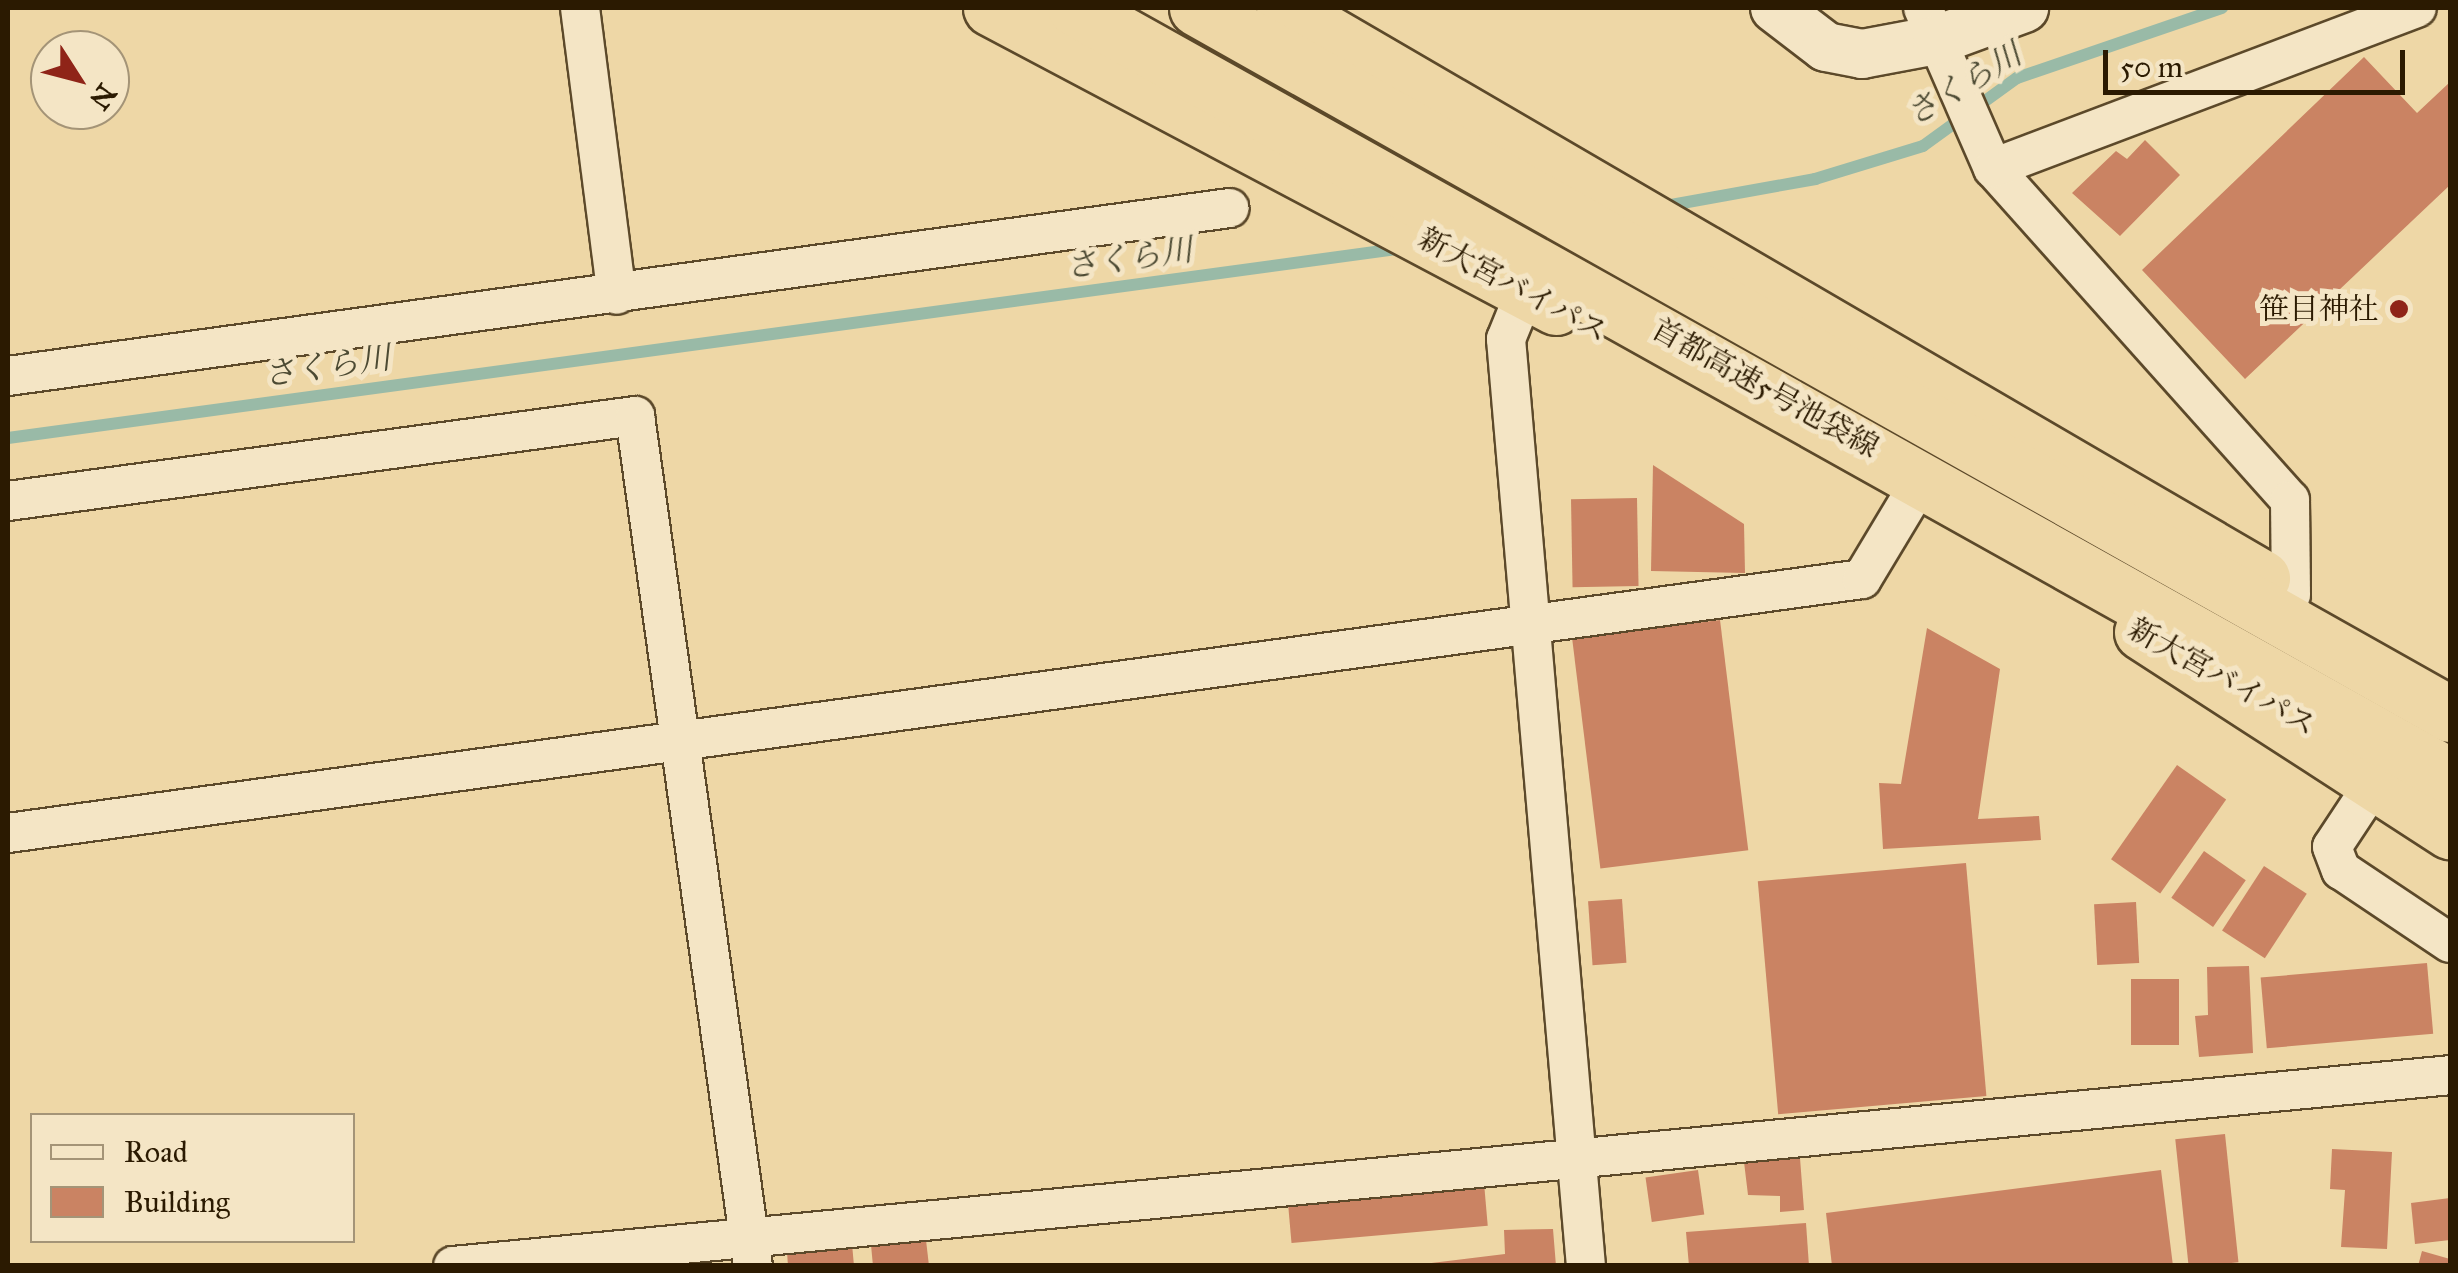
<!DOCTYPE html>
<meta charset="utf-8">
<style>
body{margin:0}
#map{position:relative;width:2458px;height:1273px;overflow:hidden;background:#eed7a6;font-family:"IM FELL Great Primer","Noto Serif JP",serif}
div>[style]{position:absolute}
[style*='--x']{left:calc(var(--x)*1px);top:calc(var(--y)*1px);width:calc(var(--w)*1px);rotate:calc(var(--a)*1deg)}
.stream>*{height:12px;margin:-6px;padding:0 6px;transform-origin:6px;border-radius:6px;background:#99baa7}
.building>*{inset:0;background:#ca8363;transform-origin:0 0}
.roads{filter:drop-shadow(2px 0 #5c492a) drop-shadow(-2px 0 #5c492a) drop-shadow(0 2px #5c492a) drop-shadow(0 -2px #5c492a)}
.minor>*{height:38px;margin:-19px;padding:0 19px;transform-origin:19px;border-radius:19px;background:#f4e5c5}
.tertiary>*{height:48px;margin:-24px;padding:0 24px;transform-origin:24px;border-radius:24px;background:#f4e5c5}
.trunk>*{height:55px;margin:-27.5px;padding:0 27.5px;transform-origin:27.5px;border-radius:27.5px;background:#eed7a6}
.motorway>*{height:55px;margin:-27.5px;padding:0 27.5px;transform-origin:27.5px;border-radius:27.5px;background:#eed7a6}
.dots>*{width:28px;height:28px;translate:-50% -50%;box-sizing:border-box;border:5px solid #f4e5c5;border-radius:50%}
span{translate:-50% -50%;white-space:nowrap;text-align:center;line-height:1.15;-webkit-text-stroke:10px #f4e5c5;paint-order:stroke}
.street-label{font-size:30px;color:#2b1a01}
.poi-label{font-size:30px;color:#2b1a01}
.right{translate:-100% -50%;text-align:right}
.water-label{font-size:32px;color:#4c4a33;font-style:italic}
.frame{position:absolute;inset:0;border:10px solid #2b1a01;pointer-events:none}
.legend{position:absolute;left:30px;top:1113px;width:325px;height:130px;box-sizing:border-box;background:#f4e5c5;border:2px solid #a49477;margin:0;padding:12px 18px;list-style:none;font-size:30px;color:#2b1a01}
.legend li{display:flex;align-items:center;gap:20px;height:50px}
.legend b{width:50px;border:2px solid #a49477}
.north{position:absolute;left:30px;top:30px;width:100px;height:100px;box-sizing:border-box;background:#f4e5c5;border:2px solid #a49477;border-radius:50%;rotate:126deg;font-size:28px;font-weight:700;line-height:40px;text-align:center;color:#2b1a01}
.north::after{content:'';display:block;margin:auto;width:35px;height:45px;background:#8f2418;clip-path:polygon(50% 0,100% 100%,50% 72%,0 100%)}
.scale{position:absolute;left:2103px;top:50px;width:302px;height:45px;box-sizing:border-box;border:5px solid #2b1a01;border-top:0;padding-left:12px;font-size:30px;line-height:35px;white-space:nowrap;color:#2b1a01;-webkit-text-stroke:8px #f4e5c5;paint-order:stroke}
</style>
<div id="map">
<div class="stream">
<div style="--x:1660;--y:207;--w:158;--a:-10.2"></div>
<div style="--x:1815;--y:179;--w:113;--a:-17"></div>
<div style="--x:1923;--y:146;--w:116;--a:-35.9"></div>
<div style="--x:2017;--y:78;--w:217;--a:-18.9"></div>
<div style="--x:8;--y:438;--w:1409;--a:-7.75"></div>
</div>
<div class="building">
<div style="clip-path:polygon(2364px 57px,2417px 113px,2450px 82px,2450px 185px,2245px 379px,2142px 270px)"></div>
<div style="clip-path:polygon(2145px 140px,2180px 175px,2120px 236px,2072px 193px,2116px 151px,2127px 159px)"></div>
<div style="clip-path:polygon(1653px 465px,1744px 524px,1745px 573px,1651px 571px)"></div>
<div style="left:1637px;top:498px;width:88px;height:66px;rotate:89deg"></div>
<div style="left:1720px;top:620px;width:232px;height:149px;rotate:83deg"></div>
<div style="clip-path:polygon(1927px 628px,2000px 669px,1978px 819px,2039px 816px,2041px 840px,1883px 849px,1879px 783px,1901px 784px)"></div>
<div style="left:2177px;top:765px;width:60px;height:115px;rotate:35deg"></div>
<div style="left:2204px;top:851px;width:51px;height:57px;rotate:35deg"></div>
<div style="left:1966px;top:863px;width:234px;height:209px;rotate:85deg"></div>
<div style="left:2264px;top:866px;width:51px;height:77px;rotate:33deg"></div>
<div style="left:1622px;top:899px;width:64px;height:34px;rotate:86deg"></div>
<div style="left:2136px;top:902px;width:61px;height:42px;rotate:87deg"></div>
<div style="left:2427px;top:963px;width:71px;height:167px;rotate:85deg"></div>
<div style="clip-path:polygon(2249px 966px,2253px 1053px,2199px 1057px,2195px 1016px,2208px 1015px,2207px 967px)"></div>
<div style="left:2131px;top:979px;width:48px;height:66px"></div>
<div style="left:2225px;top:1134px;width:129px;height:50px;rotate:84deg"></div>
<div style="clip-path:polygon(2332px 1149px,2392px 1152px,2387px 1249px,2341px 1247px,2345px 1190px,2330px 1189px)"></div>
<div style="clip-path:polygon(1800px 1158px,1804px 1210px,1780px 1212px,1780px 1196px,1748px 1195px,1744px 1162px)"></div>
<div style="left:1698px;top:1170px;width:45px;height:53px;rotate:82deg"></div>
<div style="clip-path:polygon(2161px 1170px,2173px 1266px,1832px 1266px,1826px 1213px)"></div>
<div style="left:1484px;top:1183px;width:43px;height:197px;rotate:85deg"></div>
<div style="clip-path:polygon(2450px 1198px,2450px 1240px,2415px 1244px,2411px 1203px)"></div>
<div style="clip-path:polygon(1806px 1223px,1809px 1266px,1689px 1266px,1686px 1232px)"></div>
<div style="clip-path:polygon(1553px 1229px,1556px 1266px,1407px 1266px,1505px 1254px,1504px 1230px)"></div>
<div style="clip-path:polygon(926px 1240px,929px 1266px,873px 1266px,871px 1245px)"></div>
<div style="clip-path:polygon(852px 1244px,854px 1266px,788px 1266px,787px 1252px)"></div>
<div style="clip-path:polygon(2422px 1251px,2450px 1259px,2450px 1266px,2418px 1266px)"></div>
</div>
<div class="roads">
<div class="minor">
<div style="--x:580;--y:8;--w:289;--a:82.7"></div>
<div style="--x:1923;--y:8;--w:175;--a:66.4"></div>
<div style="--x:1993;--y:168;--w:445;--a:48.2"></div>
<div style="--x:2290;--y:500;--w:95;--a:89.4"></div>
<div style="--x:1993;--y:168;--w:453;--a:-20.7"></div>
<div style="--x:1526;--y:290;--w:53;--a:112.2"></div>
<div style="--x:1506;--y:339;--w:930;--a:85.07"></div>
<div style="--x:8;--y:376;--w:1233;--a:-7.83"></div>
<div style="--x:8;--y:501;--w:633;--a:-7.72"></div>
<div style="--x:635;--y:416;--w:858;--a:82.1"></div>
<div style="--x:2373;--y:785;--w:74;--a:123.5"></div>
<div style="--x:2332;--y:847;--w:25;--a:69"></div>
<div style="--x:2341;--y:870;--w:131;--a:33.8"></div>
<div style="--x:8;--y:833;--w:1871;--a:-7.8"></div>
<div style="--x:1862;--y:579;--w:87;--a:-59"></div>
<div style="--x:453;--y:1266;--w:2006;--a:-5.46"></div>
</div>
<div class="tertiary">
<div style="--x:1775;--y:8;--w:64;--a:37.4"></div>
<div style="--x:1826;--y:47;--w:37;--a:11"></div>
<div style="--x:1862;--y:54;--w:76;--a:-10.6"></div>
<div style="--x:1937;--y:40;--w:93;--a:-20.2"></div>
</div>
<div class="trunk">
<div style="--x:991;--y:8;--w:639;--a:27.89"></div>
<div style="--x:1284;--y:8;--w:1132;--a:30.23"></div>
<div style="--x:2142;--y:632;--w:367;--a:32.9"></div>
</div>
<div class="motorway">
<div style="--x:1075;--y:8;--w:1575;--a:29.19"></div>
<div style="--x:1197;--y:8;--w:1438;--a:29.4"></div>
</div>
</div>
<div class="dots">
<div style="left:2399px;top:309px;background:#8f2418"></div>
</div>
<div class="street-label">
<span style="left:1513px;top:285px;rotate:28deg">新大宮バイパス</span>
<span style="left:1765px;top:388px;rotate:29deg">首都高速5号池袋線</span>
<span style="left:2222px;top:677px;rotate:29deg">新大宮バイパス</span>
</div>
<div class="poi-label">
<span class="right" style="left:2379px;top:309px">笹目神社</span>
</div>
<div class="water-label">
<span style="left:1964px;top:85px;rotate:-31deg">さくら川</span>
<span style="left:1129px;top:259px;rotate:-8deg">さくら川</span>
<span style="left:327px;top:367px;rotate:-8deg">さくら川</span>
</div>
<div class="frame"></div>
<ul class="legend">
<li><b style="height:12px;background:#f4e5c5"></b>Road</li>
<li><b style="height:28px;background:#ca8363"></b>Building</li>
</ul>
<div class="north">N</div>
<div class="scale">50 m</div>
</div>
